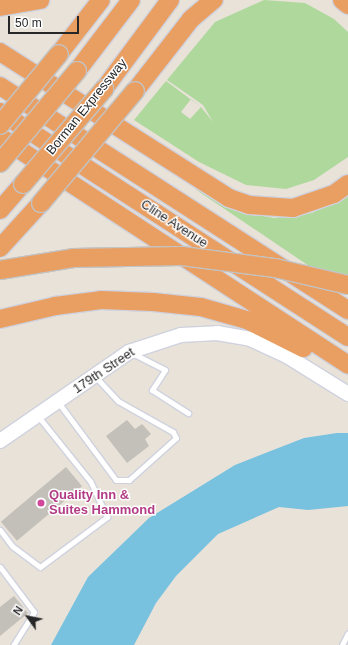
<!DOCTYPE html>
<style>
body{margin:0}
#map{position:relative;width:348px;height:645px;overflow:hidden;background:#e8e2d9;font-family:Helvetica,sans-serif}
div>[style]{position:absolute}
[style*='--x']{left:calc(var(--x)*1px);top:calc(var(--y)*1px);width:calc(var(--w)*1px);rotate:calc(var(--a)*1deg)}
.green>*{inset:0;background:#afd89c}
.water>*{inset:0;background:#78c1df}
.building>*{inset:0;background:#c3bfb9;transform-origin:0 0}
.roads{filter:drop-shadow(1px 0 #cfd2de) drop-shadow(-1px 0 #cfd2de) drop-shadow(0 1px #cfd2de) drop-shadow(0 -1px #cfd2de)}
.lane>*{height:5px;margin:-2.5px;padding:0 2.5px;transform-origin:2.5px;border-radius:2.5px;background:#fff}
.secondary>*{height:14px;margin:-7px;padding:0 7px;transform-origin:7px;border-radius:7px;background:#fff}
.highway>*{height:18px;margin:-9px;padding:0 9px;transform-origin:9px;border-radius:9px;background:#ea9f62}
.bridges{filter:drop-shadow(1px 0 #c3c3c3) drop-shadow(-1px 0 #c3c3c3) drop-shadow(0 1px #c3c3c3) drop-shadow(0 -1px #c3c3c3)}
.highway-bridge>*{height:18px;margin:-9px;padding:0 9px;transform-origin:9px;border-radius:9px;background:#ea9f62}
.dots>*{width:11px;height:11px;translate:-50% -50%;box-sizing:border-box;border:2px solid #fff;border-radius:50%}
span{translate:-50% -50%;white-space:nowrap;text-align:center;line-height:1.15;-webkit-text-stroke:3px #fff;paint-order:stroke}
.street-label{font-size:13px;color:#272727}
.hotel-label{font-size:13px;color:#b23c85;font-weight:700}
.left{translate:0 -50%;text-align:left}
.north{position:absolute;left:8px;top:597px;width:40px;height:40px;-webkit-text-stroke:3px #fff;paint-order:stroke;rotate:303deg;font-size:11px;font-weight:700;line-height:16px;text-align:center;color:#272727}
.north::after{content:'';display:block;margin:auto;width:14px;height:18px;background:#272727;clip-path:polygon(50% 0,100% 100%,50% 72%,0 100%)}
.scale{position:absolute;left:8px;top:16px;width:71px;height:18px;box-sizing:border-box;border:2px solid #272727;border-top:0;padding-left:5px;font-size:12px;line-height:14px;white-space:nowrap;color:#272727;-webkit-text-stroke:3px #fff;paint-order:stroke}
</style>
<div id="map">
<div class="green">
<div style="clip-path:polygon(evenodd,264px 0,305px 3px,334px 19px,348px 32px,348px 157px,314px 180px,286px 189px,246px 185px,199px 162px,134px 120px,166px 81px,201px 107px,213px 122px,203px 105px,167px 80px,215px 22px,264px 0,191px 99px,201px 107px,190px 119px,181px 112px,191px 99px)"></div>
<div style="clip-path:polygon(195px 189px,241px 212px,274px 218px,312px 213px,348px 196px,348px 277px,312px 268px)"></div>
</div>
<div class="water">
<div style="clip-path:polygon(337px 433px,348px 433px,348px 506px,308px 510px,279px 507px,218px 534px,176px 576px,156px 603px,134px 645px,51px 645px,88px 577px,149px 518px,235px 465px,304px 438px)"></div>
</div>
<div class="building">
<div style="clip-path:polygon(127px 420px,135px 429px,142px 424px,151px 434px,145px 439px,149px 446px,127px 463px,106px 436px)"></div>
<div style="left:66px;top:467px;width:25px;height:85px;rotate:50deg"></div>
<div style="clip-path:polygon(14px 596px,28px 613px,0 636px,0 607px)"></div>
</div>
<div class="roads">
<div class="lane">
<div style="--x:132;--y:353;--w:37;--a:27"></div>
<div style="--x:165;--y:370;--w:24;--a:123"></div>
<div style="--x:152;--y:390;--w:43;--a:32.6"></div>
<div style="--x:58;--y:402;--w:97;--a:53.4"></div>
<div style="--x:116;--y:480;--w:13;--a:0"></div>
<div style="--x:129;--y:480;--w:63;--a:-41.8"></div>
<div style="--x:176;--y:438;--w:7;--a:-117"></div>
<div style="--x:173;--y:432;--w:63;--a:-150.6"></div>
<div style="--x:118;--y:401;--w:34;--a:-133"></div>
<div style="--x:0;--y:530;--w:20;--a:53"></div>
<div style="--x:12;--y:546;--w:35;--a:37"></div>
<div style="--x:40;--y:567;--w:84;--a:-36.7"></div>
<div style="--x:107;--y:517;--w:40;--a:-115"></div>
<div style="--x:90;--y:481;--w:83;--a:-128.7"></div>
<div style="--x:0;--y:567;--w:56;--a:52.9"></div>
<div style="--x:34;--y:612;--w:39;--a:122"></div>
<div style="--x:342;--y:645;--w:13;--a:-63"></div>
</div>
<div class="secondary">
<div style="--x:0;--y:441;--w:157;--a:-34.6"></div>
<div style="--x:129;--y:352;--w:55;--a:-18.1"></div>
<div style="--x:181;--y:335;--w:36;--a:-3"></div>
<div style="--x:217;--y:333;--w:34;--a:10"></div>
<div style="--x:250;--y:339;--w:41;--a:24.7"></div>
<div style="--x:287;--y:356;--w:72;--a:31.9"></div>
</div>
<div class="highway">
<div style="--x:342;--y:0;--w:8;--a:40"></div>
<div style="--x:0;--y:7;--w:41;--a:-9.9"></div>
<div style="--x:0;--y:52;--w:272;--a:32.5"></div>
<div style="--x:229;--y:198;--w:21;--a:19"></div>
<div style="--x:249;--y:205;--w:44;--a:3.9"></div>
<div style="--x:293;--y:208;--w:43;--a:-18.9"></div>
<div style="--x:334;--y:194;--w:17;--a:-36"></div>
<div style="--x:59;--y:54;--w:68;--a:-52.1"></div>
<div style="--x:77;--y:71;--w:89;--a:-52.7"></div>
<div style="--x:0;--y:86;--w:414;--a:32.8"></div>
<div style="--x:104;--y:89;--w:111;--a:-53.4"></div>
<div style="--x:135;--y:91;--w:91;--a:-52.1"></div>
<div style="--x:191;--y:19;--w:30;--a:-40"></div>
<div style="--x:0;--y:112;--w:414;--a:32.9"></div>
<div style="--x:0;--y:137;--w:416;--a:33.2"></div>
<div style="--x:0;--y:210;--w:35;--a:-49"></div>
<div style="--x:0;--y:248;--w:61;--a:-47.7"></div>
<div style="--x:0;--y:319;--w:57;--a:-13.3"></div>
<div style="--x:55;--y:306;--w:46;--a:-7.4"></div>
<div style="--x:101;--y:300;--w:52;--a:2.2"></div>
<div style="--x:153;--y:302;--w:48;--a:5.9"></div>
<div style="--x:201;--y:307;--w:48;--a:15.8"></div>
<div style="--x:247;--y:320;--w:63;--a:26.6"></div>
</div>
</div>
<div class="bridges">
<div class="highway-bridge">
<div style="--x:0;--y:125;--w:92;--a:-50.3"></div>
<div style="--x:0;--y:163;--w:120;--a:-50.1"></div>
<div style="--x:23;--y:184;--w:125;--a:-49.5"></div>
<div style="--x:41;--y:203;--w:146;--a:-50"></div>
<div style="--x:0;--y:270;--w:74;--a:-9.3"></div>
<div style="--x:73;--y:258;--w:109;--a:-1.1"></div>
<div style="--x:182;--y:256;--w:94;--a:7.4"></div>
<div style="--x:275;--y:268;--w:75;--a:13.1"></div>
</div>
</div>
<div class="dots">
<div style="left:41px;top:503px;background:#d1479c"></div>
</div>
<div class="street-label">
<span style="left:87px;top:107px;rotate:-51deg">Borman Expressway</span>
<span style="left:174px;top:224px;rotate:33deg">Cline Avenue</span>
<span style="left:104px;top:371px;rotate:-34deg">179th Street</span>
</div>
<div class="hotel-label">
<span class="left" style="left:49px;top:503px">Quality Inn &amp;<br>Suites Hammond</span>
</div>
<div class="north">N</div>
<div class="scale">50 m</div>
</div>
